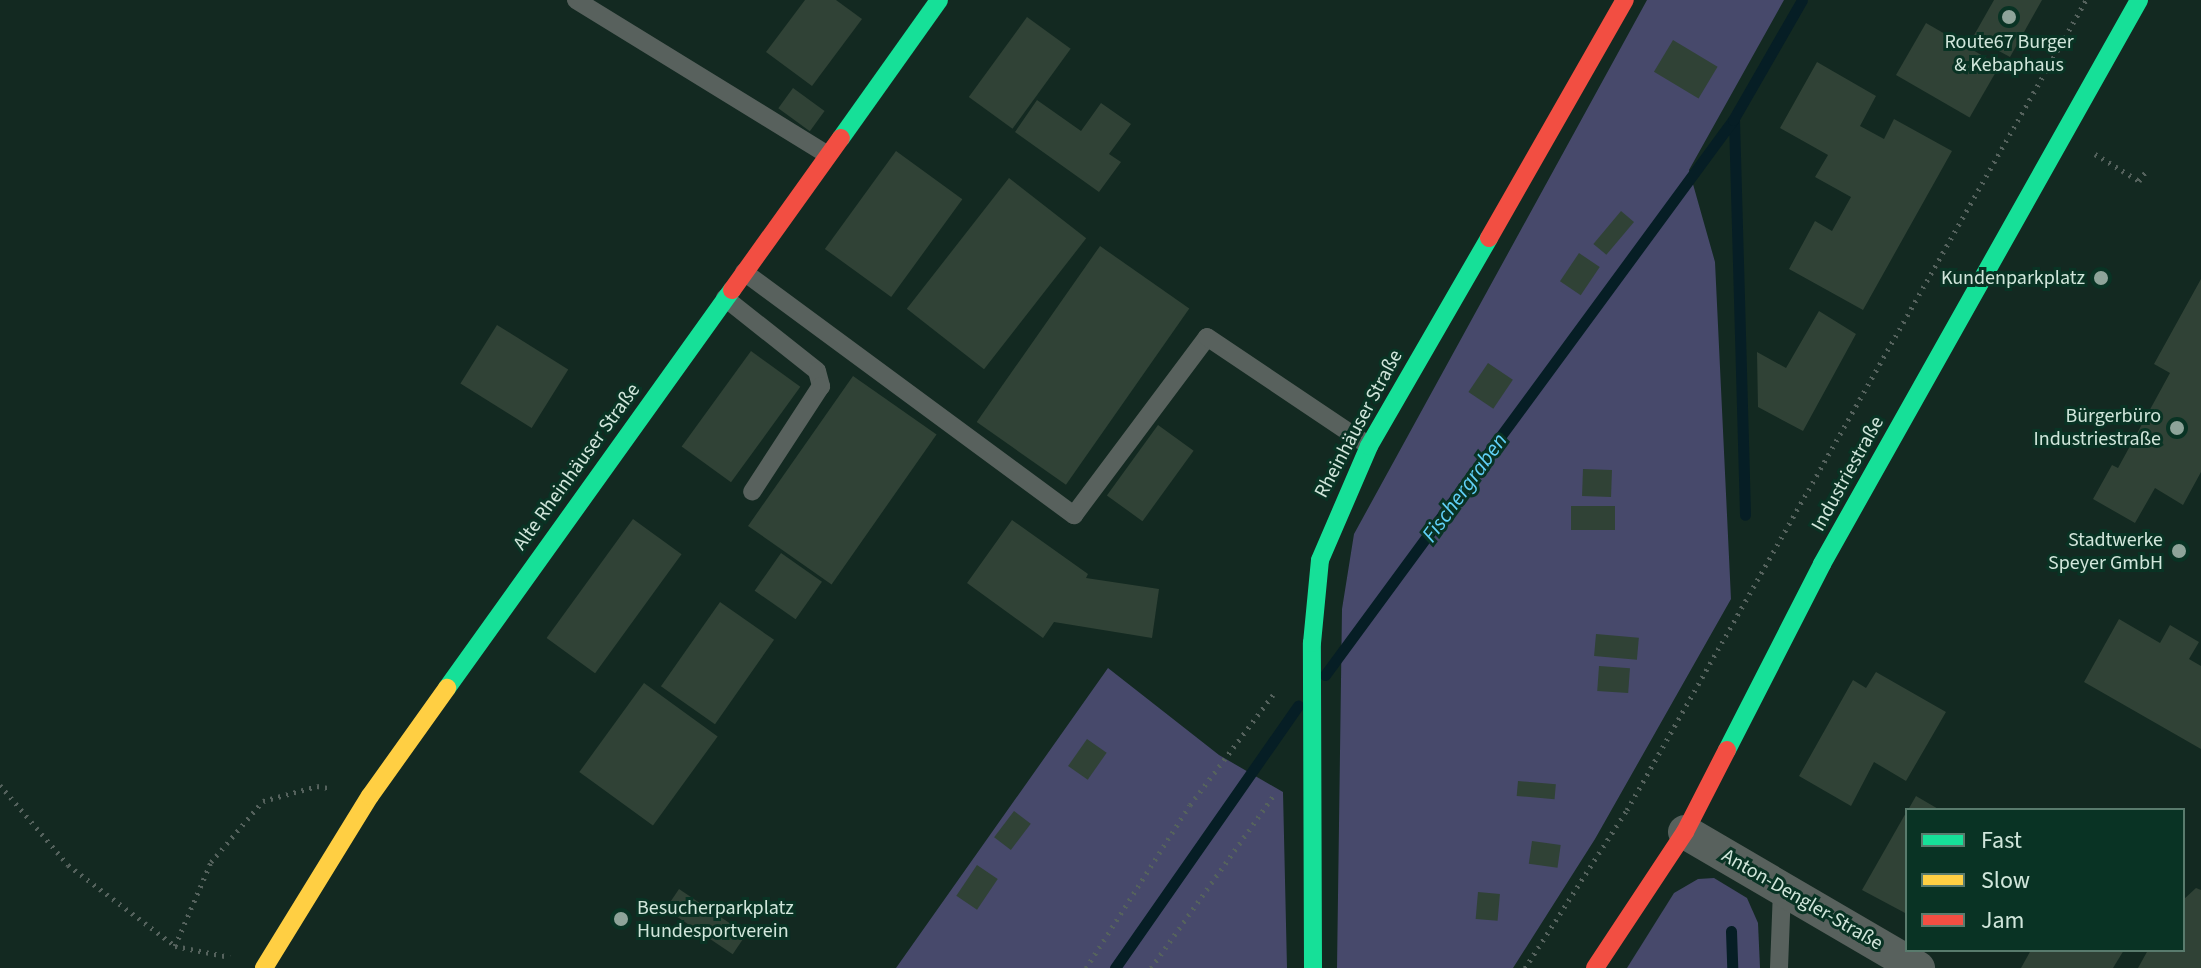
<!DOCTYPE html>
<meta charset="utf-8">
<style>
body{margin:0}
#map{position:relative;width:2201px;height:968px;overflow:hidden;background:#132921;font-family:"Source Sans 3",sans-serif}
div>[style]{position:absolute}
[style*='--x']{left:calc(var(--x)*1px);top:calc(var(--y)*1px);width:calc(var(--w)*1px);rotate:calc(var(--a)*1deg)}
.green>*{inset:0;background:#47496b}
.stream>*{height:11px;margin:-5.5px;padding:0 5.5px;transform-origin:5.5px;border-radius:5.5px;background:#061e25}
.building>*{inset:0;background:#304236;transform-origin:0 0}
.path>*{height:5px;margin-top:-2.5px;transform-origin:0;background:repeating-linear-gradient(90deg,#55625d 0 2px,transparent 0 8px)}
.lane>*{height:18px;margin:-9px;padding:0 9px;transform-origin:9px;border-radius:9px;background:#58615d}
.street>*{height:34px;margin:-17px;padding:0 17px;transform-origin:17px;border-radius:17px;background:#58615d}
.fast>*{height:18px;margin:-9px;padding:0 9px;transform-origin:9px;border-radius:9px;background:#16e098}
.slow>*{height:18px;margin:-9px;padding:0 9px;transform-origin:9px;border-radius:9px;background:#ffcf43}
.jam>*{height:18px;margin:-9px;padding:0 9px;transform-origin:9px;border-radius:9px;background:#f24e42}
.dots>*{width:22px;height:22px;translate:-50% -50%;box-sizing:border-box;border:4px solid #093324;border-radius:50%}
span{translate:-50% -50%;white-space:nowrap;text-align:center;line-height:1.15;-webkit-text-stroke:6px #093324;paint-order:stroke}
.poi-label{font-size:20px;color:#d1e6db}
.right{translate:-100% -50%;text-align:right}
.left{translate:0 -50%;text-align:left}
.street-label{font-size:20px;color:#d1e6db}
.water-label{font-size:22px;color:#61d1f8;font-style:italic}
.legend{position:absolute;left:1905px;top:808px;width:280px;height:144px;box-sizing:border-box;background:#093324;border:2px solid #597b6d;margin:0;padding:10px 14px;list-style:none;font-size:24px;color:#d1e6db}
.legend li{display:flex;align-items:center;gap:16px;height:40px}
.legend b{width:40px;border:2px solid #597b6d}
</style>
<div id="map">
<div class="green">
<div style="clip-path:polygon(1647px 0,1784px 0,1689px 170px,1715px 262px,1731px 599px,1595px 839px,1513px 968px,1337px 968px,1342px 609px,1354px 534px)"></div>
<div style="clip-path:polygon(1108px 668px,1219px 755px,1283px 792px,1287px 968px,896px 968px)"></div>
<div style="clip-path:polygon(1714px 878px,1747px 898px,1758px 923px,1760px 968px,1627px 968px,1674px 893px,1698px 879px)"></div>
</div>
<div class="stream">
<div style="--x:1734;--y:120;--w:395;--a:88.4"></div>
<div style="--x:1325;--y:675;--w:689;--a:-53.68"></div>
<div style="--x:1733;--y:120;--w:138;--a:-60.1"></div>
<div style="--x:1731;--y:931;--w:37;--a:88"></div>
<div style="--x:1115;--y:968;--w:320;--a:-55.1"></div>
</div>
<div class="building">
<div style="clip-path:polygon(805px 0,836px 0,862px 19px,812px 86px,766px 52px)"></div>
<div style="clip-path:polygon(1994px 0,2042px 0,2010px 57px,1973px 37px)"></div>
<div style="left:1027px;top:17px;width:54px;height:99px;rotate:36deg"></div>
<div style="left:1926px;top:23px;width:85px;height:60px;rotate:30deg"></div>
<div style="left:1673px;top:40px;width:52px;height:37px;rotate:31deg"></div>
<div style="clip-path:polygon(1817px 62px,1876px 96px,1860px 126px,1884px 139px,1894px 119px,1952px 151px,1863px 310px,1789px 269px,1815px 221px,1832px 231px,1851px 197px,1815px 177px,1828px 155px,1780px 128px)"></div>
<div style="left:793px;top:88px;width:39px;height:25px;rotate:36deg"></div>
<div style="clip-path:polygon(1037px 100px,1081px 131px,1101px 103px,1131px 124px,1109px 154px,1121px 162px,1099px 192px,1015px 132px)"></div>
<div style="left:896px;top:151px;width:82px;height:121px;rotate:36deg"></div>
<div style="left:1009px;top:178px;width:98px;height:166px;rotate:38deg"></div>
<div style="left:1621px;top:211px;width:17px;height:43px;rotate:40deg"></div>
<div style="left:1100px;top:246px;width:109px;height:215px;rotate:35deg"></div>
<div style="left:1579px;top:253px;width:25px;height:34px;rotate:34deg"></div>
<div style="clip-path:polygon(2201px 279px,2201px 472px,2183px 505px,2155px 488px,2135px 523px,2093px 499px,2112px 465px,2118px 468px,2170px 373px,2154px 364px)"></div>
<div style="clip-path:polygon(1819px 311px,1856px 334px,1803px 431px,1758px 407px,1757px 352px,1786px 368px)"></div>
<div style="left:497px;top:325px;width:84px;height:69px;rotate:32deg"></div>
<div style="left:751px;top:351px;width:61px;height:118px;rotate:36deg"></div>
<div style="left:1488px;top:363px;width:30px;height:35px;rotate:34deg"></div>
<div style="left:853px;top:376px;width:102px;height:183px;rotate:35deg"></div>
<div style="left:1158px;top:425px;width:44px;height:87px;rotate:36deg"></div>
<div style="left:1583px;top:469px;width:29px;height:27px;rotate:2deg"></div>
<div style="left:1571px;top:506px;width:44px;height:24px"></div>
<div style="left:633px;top:519px;width:60px;height:147px;rotate:36deg"></div>
<div style="clip-path:polygon(1012px 520px,1088px 574px,1086px 578px,1159px 589px,1152px 638px,1054px 622px,1043px 638px,967px 583px)"></div>
<div style="left:781px;top:553px;width:50px;height:46px;rotate:35deg"></div>
<div style="left:720px;top:602px;width:66px;height:103px;rotate:35deg"></div>
<div style="clip-path:polygon(2119px 619px,2160px 643px,2170px 625px,2199px 642px,2189px 659px,2201px 666px,2201px 749px,2084px 682px)"></div>
<div style="left:1596px;top:634px;width:43px;height:22px;rotate:5deg"></div>
<div style="left:1599px;top:666px;width:31px;height:25px;rotate:4deg"></div>
<div style="clip-path:polygon(1876px 672px,1946px 712px,1906px 781px,1874px 762px,1851px 806px,1799px 776px,1853px 680px,1866px 688px)"></div>
<div style="left:644px;top:683px;width:91px;height:110px;rotate:36deg"></div>
<div style="left:1087px;top:739px;width:24px;height:33px;rotate:35deg"></div>
<div style="left:1518px;top:781px;width:38px;height:15px;rotate:5deg"></div>
<div style="clip-path:polygon(1916px 796px,1940px 810px,1908px 810px)"></div>
<div style="left:1014px;top:811px;width:21px;height:33px;rotate:37deg"></div>
<div style="clip-path:polygon(1907px 811px,1907px 914px,1862px 890px)"></div>
<div style="left:1532px;top:841px;width:29px;height:23px;rotate:8deg"></div>
<div style="left:977px;top:865px;width:25px;height:37px;rotate:34deg"></div>
<div style="clip-path:polygon(2196px 888px,2201px 890px,2201px 968px,2138px 968px,2148px 950px,2183px 950px,2183px 900px)"></div>
<div style="left:679px;top:889px;width:81px;height:24px;rotate:34deg"></div>
<div style="left:1478px;top:892px;width:22px;height:27px;rotate:5deg"></div>
<div style="clip-path:polygon(2031px 950px,2124px 950px,2113px 968px,2021px 968px)"></div>
</div>
<div class="path">
<div style="--x:2095;--y:154;--w:52;--a:31.5"></div>
<div style="--x:2139;--y:181;--w:14;--a:-54"></div>
<div style="--x:0;--y:785;--w:105;--a:49.6"></div>
<div style="--x:68;--y:865;--w:134;--a:37.1"></div>
<div style="--x:175;--y:946;--w:56;--a:11.3"></div>
<div style="--x:175;--y:946;--w:91;--a:-66.8"></div>
<div style="--x:211;--y:862;--w:80;--a:-49.6"></div>
<div style="--x:263;--y:801;--w:56;--a:-15.5"></div>
<div style="--x:317;--y:786;--w:11;--a:10"></div>
<div style="--x:1086;--y:968;--w:193;--a:-57.5"></div>
<div style="--x:1190;--y:805;--w:138;--a:-53"></div>
<div style="--x:1151;--y:968;--w:212;--a:-54.6"></div>
<div style="--x:1525;--y:968;--w:188;--a:-57.2"></div>
<div style="--x:1627;--y:810;--w:931;--a:-60.46"></div>
</div>
<div class="lane">
<div style="--x:576;--y:0;--w:296;--a:31.6"></div>
<div style="--x:744;--y:272;--w:410;--a:36.4"></div>
<div style="--x:1074;--y:515;--w:222;--a:-53.2"></div>
<div style="--x:1207;--y:337;--w:195;--a:33.9"></div>
<div style="--x:725;--y:298;--w:117;--a:38.4"></div>
<div style="--x:817;--y:371;--w:16;--a:75"></div>
<div style="--x:821;--y:386;--w:126;--a:123.1"></div>
<div style="--x:1779;--y:968;--w:79;--a:-87.8"></div>
</div>
<div class="street">
<div style="--x:1685;--y:832;--w:270;--a:30.3"></div>
</div>
<div class="fast">
<div style="--x:841;--y:138;--w:169;--a:-54.6"></div>
<div style="--x:447;--y:688;--w:490;--a:-54.4"></div>
<div style="--x:1727;--y:750;--w:209;--a:-62.9"></div>
<div style="--x:1822;--y:564;--w:647;--a:-60.66"></div>
<div style="--x:1313;--y:968;--w:325;--a:-90.2"></div>
<div style="--x:1312;--y:643;--w:83;--a:-84.5"></div>
<div style="--x:1320;--y:560;--w:124;--a:-66.7"></div>
<div style="--x:1369;--y:446;--w:240;--a:-60"></div>
</div>
<div class="slow">
<div style="--x:264;--y:968;--w:202;--a:-58.4"></div>
<div style="--x:370;--y:796;--w:133;--a:-54.5"></div>
</div>
<div class="jam">
<div style="--x:1489;--y:238;--w:274;--a:-60.3"></div>
<div style="--x:732;--y:290;--w:187;--a:-54.4"></div>
<div style="--x:1595;--y:968;--w:163;--a:-56.5"></div>
<div style="--x:1685;--y:832;--w:92;--a:-62.9"></div>
</div>
<div class="dots">
<div style="left:2009px;top:17px;background:#8ea49a"></div>
<div style="left:2101px;top:278px;background:#8ea49a"></div>
<div style="left:2177px;top:428px;background:#8ea49a"></div>
<div style="left:2179px;top:551px;background:#8ea49a"></div>
<div style="left:621px;top:919px;background:#8ea49a"></div>
</div>
<div class="poi-label">
<span style="left:2009px;top:54px">Route67 Burger<br>&amp; Kebaphaus</span>
<span class="right" style="left:2085px;top:278px">Kundenparkplatz</span>
<span class="right" style="left:2161px;top:428px">Bürgerbüro<br>Industriestraße</span>
<span class="right" style="left:2163px;top:552px">Stadtwerke<br>Speyer GmbH</span>
<span class="left" style="left:637px;top:920px">Besucherparkplatz<br>Hundesportverein</span>
</div>
<div class="street-label">
<span style="left:1359px;top:424px;rotate:-62deg">Rheinhäuser Straße</span>
<span style="left:577px;top:467px;rotate:-54deg">Alte Rheinhäuser Straße</span>
<span style="left:1848px;top:474px;rotate:-61deg">Industriestraße</span>
<span style="left:1802px;top:900px;rotate:30deg">Anton-Dengler-Straße</span>
</div>
<div class="water-label">
<span style="left:1465px;top:488px;rotate:-54deg">Fischergraben</span>
</div>
<ul class="legend">
<li><b style="height:10px;background:#16e098"></b>Fast</li>
<li><b style="height:10px;background:#ffcf43"></b>Slow</li>
<li><b style="height:10px;background:#f24e42"></b>Jam</li>
</ul>
</div>
